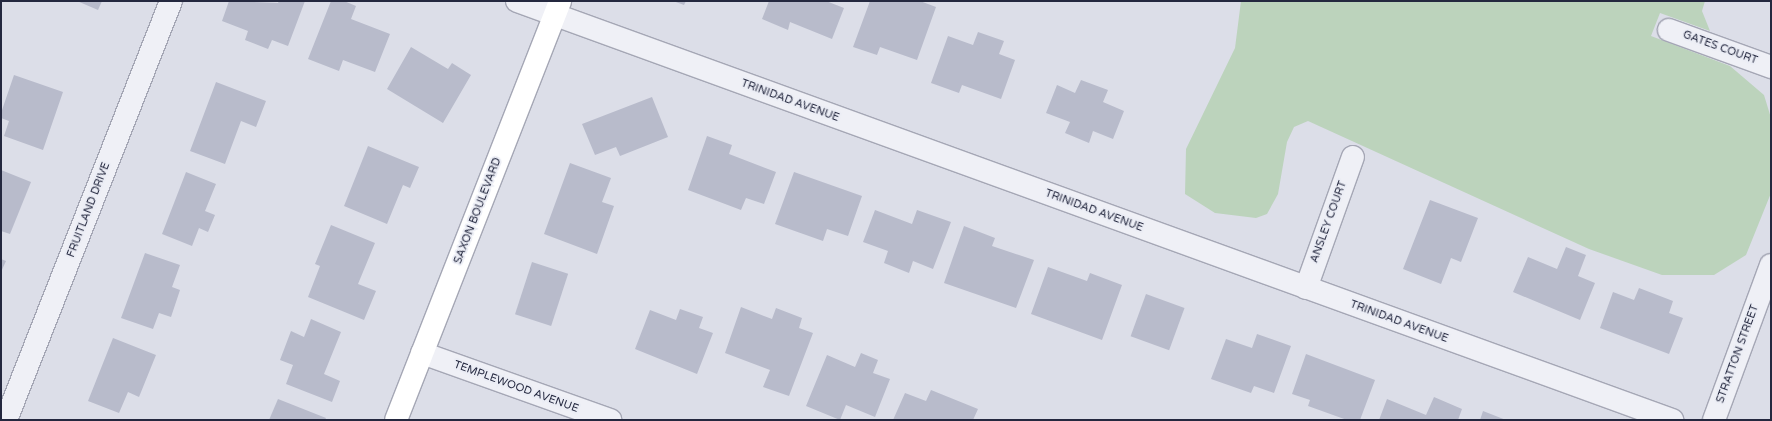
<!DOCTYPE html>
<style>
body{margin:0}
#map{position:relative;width:1772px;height:421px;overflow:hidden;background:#dcdee8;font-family:"Varela Round",sans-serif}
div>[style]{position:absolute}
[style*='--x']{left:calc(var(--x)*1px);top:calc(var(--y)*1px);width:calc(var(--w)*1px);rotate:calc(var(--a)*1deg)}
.green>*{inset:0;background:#bcd3bc}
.building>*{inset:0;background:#b8bbcb;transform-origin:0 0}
.roads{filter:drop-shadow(1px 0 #a5a7b5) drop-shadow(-1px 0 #a5a7b5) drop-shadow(0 1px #a5a7b5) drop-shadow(0 -1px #a5a7b5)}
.street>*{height:22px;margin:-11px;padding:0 11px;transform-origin:11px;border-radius:11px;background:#eff0f6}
.secondary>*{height:22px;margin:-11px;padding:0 11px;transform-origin:11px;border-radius:11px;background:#fff}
span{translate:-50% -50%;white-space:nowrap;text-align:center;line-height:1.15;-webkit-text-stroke:4px #ebedf5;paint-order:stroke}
.street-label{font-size:11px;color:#24283f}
.frame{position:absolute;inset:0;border:2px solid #24283f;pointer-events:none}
</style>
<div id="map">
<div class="green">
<div style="clip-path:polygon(1241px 1px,1705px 1px,1702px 11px,1710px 31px,1660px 13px,1651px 36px,1730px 66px,1764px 95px,1771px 118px,1771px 193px,1746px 255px,1714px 275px,1662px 275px,1589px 249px,1308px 121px,1294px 127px,1287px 142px,1278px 194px,1267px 214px,1256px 218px,1215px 213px,1185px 194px,1186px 149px,1235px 48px)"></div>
</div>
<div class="building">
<div style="clip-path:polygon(77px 1px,102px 1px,98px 10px)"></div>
<div style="clip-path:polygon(229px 1px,278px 3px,279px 1px,305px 1px,288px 46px,272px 40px,268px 49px,245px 40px,248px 31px,222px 21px)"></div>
<div style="clip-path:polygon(331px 1px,344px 1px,356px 6px,351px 19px,390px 34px,375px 72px,343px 60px,339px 71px,308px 59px)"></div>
<div style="clip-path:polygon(673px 1px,686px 1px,684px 5px)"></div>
<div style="clip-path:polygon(769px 1px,826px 1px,844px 8px,832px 39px,790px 22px,788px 30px,762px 19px)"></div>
<div style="clip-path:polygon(870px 1px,920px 1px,936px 7px,917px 60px,880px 47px,877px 55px,853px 47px)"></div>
<div style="clip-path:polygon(978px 32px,1004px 41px,999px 54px,1015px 60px,1001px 99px,962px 85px,959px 93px,931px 83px,948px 36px,973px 45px)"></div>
<div style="clip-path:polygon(411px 47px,448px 69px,452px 63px,471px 75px,443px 123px,387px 89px)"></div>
<div style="clip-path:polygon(14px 75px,63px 92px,43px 150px,4px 136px,9px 121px,1px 118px,1px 113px)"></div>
<div style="clip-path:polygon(1081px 80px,1108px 90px,1103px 102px,1124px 111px,1113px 139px,1093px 131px,1089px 143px,1065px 133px,1070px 122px,1046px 113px,1057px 85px,1075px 93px)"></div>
<div style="clip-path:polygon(216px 82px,266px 101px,256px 127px,241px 121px,225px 164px,190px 151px)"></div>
<div style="clip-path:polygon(652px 97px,668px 137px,620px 156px,616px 147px,595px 155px,582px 124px)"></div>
<div style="clip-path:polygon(707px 136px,732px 145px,729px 154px,776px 172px,764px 204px,746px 198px,741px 210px,688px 190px)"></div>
<div style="clip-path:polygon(368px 146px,419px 167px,410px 188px,403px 185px,387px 224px,344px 206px)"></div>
<div style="clip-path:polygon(570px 163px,611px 178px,602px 202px,614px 206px,597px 254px,544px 234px)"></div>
<div style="clip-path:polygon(1px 170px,31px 182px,10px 234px,1px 231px)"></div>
<div style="clip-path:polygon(186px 172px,216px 184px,205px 211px,215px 215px,208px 232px,199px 228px,192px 246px,162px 234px)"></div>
<div style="clip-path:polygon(794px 172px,862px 196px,848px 236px,827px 229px,823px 241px,775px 224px)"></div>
<div style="clip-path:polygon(1430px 200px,1478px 218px,1461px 262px,1451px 258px,1441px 284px,1403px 269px)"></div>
<div style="clip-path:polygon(875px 210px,912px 224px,917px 210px,951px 222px,933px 269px,913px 261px,909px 273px,884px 263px,888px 251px,863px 242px)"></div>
<div style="clip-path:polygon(331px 225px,375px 243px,358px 284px,376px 291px,364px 320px,308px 297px,320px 266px,315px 264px)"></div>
<div style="clip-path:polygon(964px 226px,995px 238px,992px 246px,1034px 260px,1016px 308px,944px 283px)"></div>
<div style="clip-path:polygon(1566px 247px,1586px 255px,1578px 276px,1595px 283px,1580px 320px,1513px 292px,1528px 257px,1557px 269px)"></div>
<div style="clip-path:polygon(145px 253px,180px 265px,172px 287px,180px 290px,171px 317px,159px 313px,153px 329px,121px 318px)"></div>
<div style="clip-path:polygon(1px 259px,6px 261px,1px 272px)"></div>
<div style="left:532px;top:262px;width:38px;height:55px;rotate:18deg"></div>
<div style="clip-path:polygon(1048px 267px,1087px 281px,1090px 273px,1122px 285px,1102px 340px,1031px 314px)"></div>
<div style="clip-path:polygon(1639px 288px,1673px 301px,1669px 313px,1683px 318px,1669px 354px,1600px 328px,1613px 292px,1634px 300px)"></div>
<div style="left:1146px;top:294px;width:41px;height:45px;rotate:20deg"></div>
<div style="clip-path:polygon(741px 307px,772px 319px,776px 308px,802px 318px,799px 328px,813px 333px,789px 396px,763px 387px,770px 370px,725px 353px)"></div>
<div style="clip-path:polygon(680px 309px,703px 317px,699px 328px,713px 333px,697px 374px,635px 349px,650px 310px,676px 320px)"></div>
<div style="clip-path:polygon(311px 319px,341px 332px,324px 374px,340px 381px,332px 402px,286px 384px,293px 365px,280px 360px,291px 331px,304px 337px)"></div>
<div style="clip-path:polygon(1257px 334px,1291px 346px,1274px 393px,1254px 386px,1251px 393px,1211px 379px,1226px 339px,1252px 348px)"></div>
<div style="clip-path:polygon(113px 338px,156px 355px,139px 397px,128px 392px,119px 413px,88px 401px)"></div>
<div style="clip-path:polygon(861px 353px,878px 360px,873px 373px,890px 379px,875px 417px,846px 405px,840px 420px,806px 406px,827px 355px,855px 367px)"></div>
<div style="clip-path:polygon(1306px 354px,1375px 380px,1360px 420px,1347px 420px,1308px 406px,1310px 400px,1292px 394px)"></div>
<div style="clip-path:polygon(931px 390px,978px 409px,973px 420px,893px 420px,905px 393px,926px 401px)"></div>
<div style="clip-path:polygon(1434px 397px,1462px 409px,1458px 420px,1379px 420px,1387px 399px,1426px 415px)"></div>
<div style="clip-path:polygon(278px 399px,326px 418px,325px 420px,269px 420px)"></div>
<div style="clip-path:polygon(1483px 411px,1506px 420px,1480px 420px)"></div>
</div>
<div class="roads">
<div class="street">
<div style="--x:517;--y:1;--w:1229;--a:19.94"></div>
<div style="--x:1669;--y:30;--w:109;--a:19.9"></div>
<div style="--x:1306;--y:288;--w:139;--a:-70.3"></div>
<div style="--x:422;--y:353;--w:200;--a:19.6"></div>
<div style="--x:6;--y:420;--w:450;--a:-68.5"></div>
<div style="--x:1714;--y:420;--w:165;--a:-69.8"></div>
</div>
<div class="secondary">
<div style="--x:396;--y:420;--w:450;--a:-68.6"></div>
</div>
</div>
<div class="street-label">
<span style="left:1720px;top:48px;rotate:20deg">GATES COURT</span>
<span style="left:790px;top:101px;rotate:20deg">TRINIDAD AVENUE</span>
<span style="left:89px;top:210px;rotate:-69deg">FRUITLAND DRIVE</span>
<span style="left:478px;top:211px;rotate:-69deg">SAXON BOULEVARD</span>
<span style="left:1094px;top:211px;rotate:20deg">TRINIDAD AVENUE</span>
<span style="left:1329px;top:222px;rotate:-70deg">ANSLEY COURT</span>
<span style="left:1399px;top:322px;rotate:20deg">TRINIDAD AVENUE</span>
<span style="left:1738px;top:354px;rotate:-70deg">STRATTON STREET</span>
<span style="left:516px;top:387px;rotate:20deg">TEMPLEWOOD AVENUE</span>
</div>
<div class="frame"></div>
</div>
